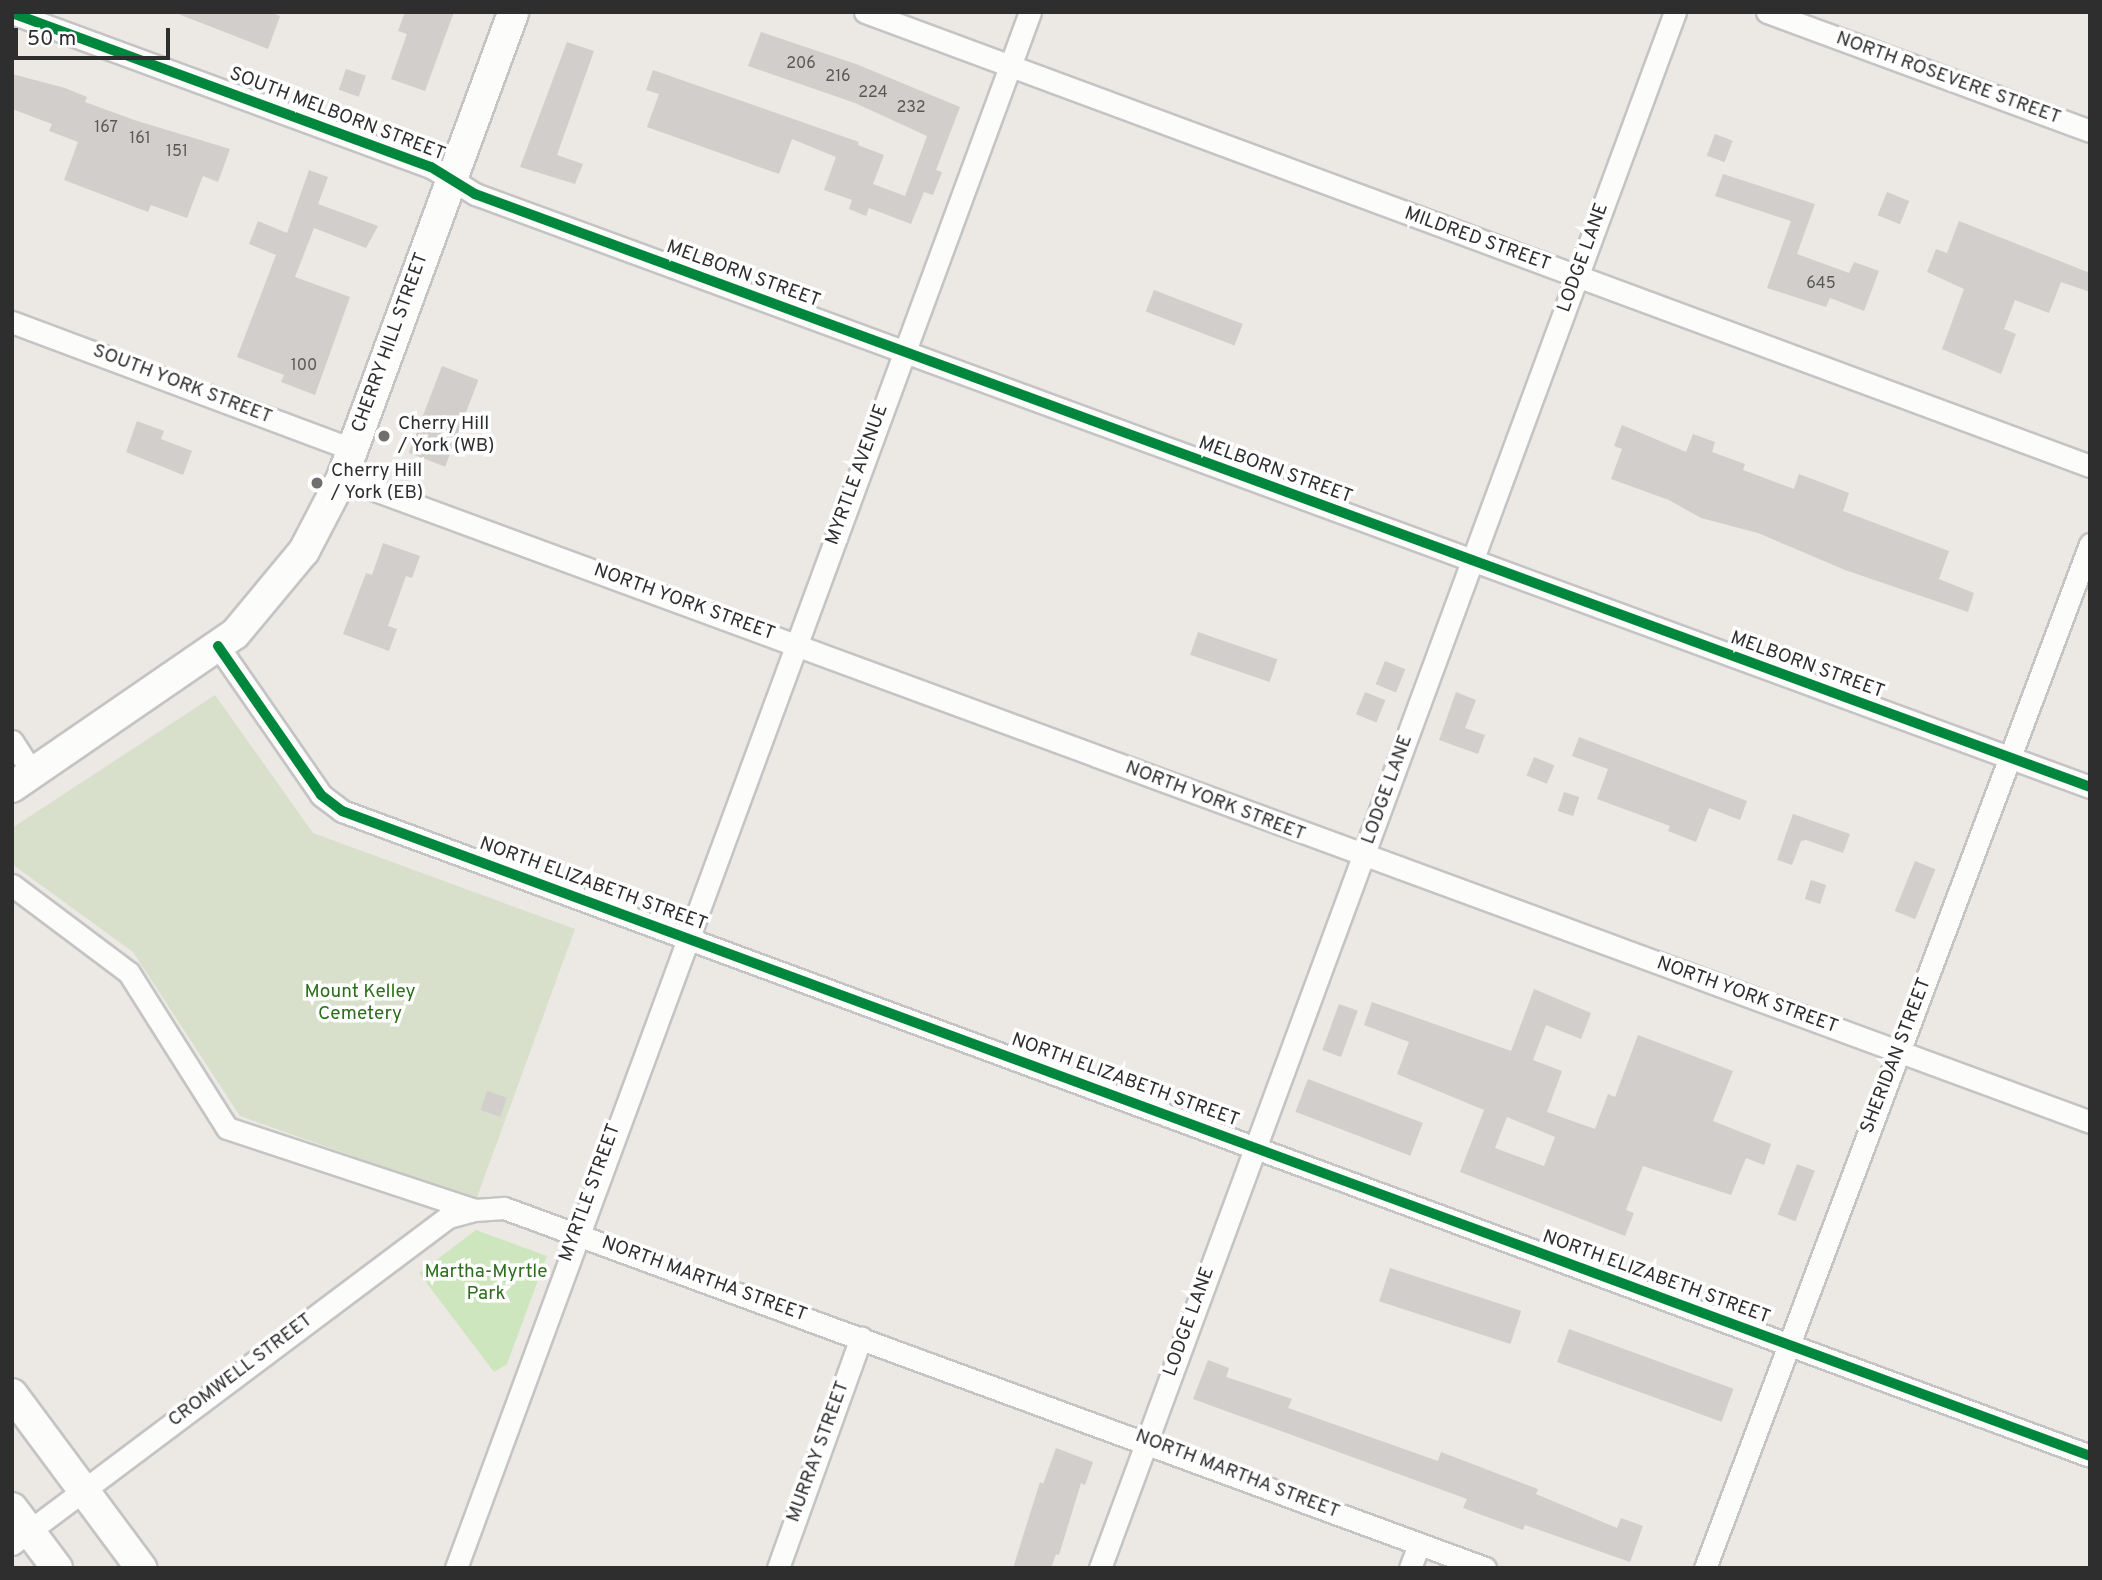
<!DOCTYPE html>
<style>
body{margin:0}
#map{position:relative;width:2102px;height:1580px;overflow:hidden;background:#ece8e4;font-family:Overpass,sans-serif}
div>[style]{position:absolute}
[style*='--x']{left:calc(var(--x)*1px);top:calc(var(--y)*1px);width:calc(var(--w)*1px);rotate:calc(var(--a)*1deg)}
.green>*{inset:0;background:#cee6be}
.cemetery>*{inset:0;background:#d8e0cc}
.building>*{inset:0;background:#d1cecb;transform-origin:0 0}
.roads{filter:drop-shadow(2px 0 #c5c4c5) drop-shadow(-2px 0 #c5c4c5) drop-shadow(0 2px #c5c4c5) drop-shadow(0 -2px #c5c4c5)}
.street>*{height:21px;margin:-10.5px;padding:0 10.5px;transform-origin:10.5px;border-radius:10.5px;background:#fcfcfb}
.secondary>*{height:30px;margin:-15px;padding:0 15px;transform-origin:15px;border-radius:15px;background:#fcfcfb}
.cycleway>*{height:10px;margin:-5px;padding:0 5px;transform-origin:5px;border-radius:5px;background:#00873e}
.dots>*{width:19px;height:19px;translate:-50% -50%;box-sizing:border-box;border:4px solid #fff;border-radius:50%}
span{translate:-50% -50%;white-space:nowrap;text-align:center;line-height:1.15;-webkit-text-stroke:7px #fff;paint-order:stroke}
.number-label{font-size:16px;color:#585857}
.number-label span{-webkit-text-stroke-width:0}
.street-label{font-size:19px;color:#2e2e2e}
.poi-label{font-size:19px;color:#2e2e2e}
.left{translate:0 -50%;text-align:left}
.park-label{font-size:19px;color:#2c6e1b}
.frame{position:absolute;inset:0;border:14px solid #2e2e2e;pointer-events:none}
.scale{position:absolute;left:14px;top:28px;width:156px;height:32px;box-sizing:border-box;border:4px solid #2e2e2e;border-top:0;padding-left:9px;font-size:21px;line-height:24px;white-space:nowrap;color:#2e2e2e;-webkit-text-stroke:5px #fff;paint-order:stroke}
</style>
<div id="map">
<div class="green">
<div style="clip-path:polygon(476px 1230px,547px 1256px,507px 1364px,494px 1372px,419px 1273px)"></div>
</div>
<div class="cemetery">
<div style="clip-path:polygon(215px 695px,313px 833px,575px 929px,476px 1200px,240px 1116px,133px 952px,12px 864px,12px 828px)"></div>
</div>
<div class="building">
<div style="clip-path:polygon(173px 12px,269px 12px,280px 16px,268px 49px)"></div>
<div style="clip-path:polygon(405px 12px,454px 12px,425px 91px,391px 79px,407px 34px,398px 31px)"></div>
<div style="clip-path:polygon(761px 32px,856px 64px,960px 107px,936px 170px,942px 172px,933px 195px,924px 192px,911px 224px,869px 208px,866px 216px,849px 209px,852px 200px,824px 190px,836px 157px,792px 139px,779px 174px,647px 127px,659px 94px,646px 90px,653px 70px,859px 142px,858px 145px,884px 155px,873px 184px,905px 196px,927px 136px,855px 103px,748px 66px)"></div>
<div style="clip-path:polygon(567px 42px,594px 51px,557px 155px,583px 164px,575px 184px,520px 167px)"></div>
<div style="left:346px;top:69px;width:21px;height:22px;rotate:19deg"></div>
<div style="clip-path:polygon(12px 74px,65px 88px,87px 97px,85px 102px,134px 120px,230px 149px,218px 182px,203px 176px,187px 218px,151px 205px,148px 212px,64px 180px,78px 142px,49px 131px,52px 124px,12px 109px)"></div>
<div style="left:1715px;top:134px;width:19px;height:23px;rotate:21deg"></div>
<div style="clip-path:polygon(309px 170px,328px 177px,318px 204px,378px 226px,366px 248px,314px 228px,295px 277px,350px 297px,315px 395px,281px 382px,284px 375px,237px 357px,276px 255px,249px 244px,258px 221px,287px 233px)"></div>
<div style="clip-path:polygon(1723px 174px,1815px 204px,1797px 254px,1849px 273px,1854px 262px,1879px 271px,1864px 311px,1830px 298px,1826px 307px,1767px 288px,1791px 221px,1715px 196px)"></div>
<div style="left:1887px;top:192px;width:24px;height:25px;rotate:22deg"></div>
<div style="clip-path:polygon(1959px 221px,2090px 273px,2090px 292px,2061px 282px,2049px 313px,2015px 300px,2004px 329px,2016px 334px,2001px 374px,1942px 349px,1964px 289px,1927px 272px,1936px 249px,1947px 253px)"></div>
<div style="left:1154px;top:290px;width:95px;height:23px;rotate:21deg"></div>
<div style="left:442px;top:366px;width:39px;height:93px;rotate:21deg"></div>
<div style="clip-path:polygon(137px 421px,164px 431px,161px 439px,192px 451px,183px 475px,126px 452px)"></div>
<div style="clip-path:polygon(1622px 425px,1686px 452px,1693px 434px,1715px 442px,1712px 452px,1745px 464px,1743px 470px,1794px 489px,1799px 474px,1849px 493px,1843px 511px,1949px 551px,1939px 579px,1974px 593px,1968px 612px,1845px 570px,1758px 533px,1701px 518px,1669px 500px,1611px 479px,1622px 449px,1614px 446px)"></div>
<div style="clip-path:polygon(383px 543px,420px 556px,412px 578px,406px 576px,388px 626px,397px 629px,389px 651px,343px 634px,366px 573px,372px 575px)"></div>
<div style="left:1198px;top:632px;width:84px;height:24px;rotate:19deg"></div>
<div style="left:1385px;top:661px;width:22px;height:25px;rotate:22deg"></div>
<div style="left:1365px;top:692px;width:22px;height:24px;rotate:22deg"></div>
<div style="clip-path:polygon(1456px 692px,1476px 700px,1465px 728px,1485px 735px,1478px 754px,1439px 740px)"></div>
<div style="clip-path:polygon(1579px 737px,1747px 801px,1740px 820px,1709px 808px,1696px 842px,1668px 831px,1670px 826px,1597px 799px,1608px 769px,1572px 756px)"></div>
<div style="left:1534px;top:757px;width:22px;height:20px;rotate:22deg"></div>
<div style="left:1564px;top:792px;width:16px;height:20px;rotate:18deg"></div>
<div style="clip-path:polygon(1793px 814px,1850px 834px,1843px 853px,1806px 840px,1801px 841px,1792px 865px,1777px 860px)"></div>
<div style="left:1915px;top:861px;width:22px;height:54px;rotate:22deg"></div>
<div style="left:1811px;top:880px;width:16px;height:20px;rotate:18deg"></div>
<div style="clip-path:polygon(evenodd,1534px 989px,1591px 1013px,1581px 1039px,1546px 1025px,1533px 1060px,1562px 1071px,1547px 1112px,1595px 1129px,1608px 1094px,1615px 1097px,1638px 1035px,1733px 1071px,1713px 1121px,1771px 1144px,1764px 1165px,1746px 1158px,1731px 1195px,1643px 1166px,1626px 1210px,1634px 1213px,1625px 1236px,1460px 1172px,1484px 1110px,1397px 1074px,1409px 1042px,1364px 1025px,1372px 1002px,1511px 1051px,1534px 989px,1507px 1117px,1555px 1137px,1544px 1166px,1495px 1148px,1507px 1117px)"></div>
<div style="left:1339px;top:1004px;width:20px;height:49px;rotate:20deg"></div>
<div style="left:1308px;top:1079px;width:123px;height:35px;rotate:21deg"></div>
<div style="left:487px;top:1091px;width:21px;height:20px;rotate:19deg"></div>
<div style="left:1797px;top:1164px;width:19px;height:54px;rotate:21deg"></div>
<div style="left:1390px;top:1268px;width:138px;height:35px;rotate:18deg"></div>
<div style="left:1569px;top:1329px;width:175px;height:35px;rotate:20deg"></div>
<div style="clip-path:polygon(1208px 1360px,1229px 1368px,1226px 1377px,1292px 1399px,1288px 1408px,1438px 1461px,1441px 1452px,1538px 1489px,1536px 1494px,1617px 1528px,1621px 1518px,1643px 1526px,1630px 1562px,1525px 1525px,1523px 1530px,1463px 1508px,1467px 1499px,1193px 1399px)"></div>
<div style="clip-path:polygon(1056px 1448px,1093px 1462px,1085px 1485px,1081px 1483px,1059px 1555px,1056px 1554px,1051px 1568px,1013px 1568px,1040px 1482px,1043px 1484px)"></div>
</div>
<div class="roads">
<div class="street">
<div style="--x:865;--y:12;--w:1306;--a:20.34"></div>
<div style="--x:1767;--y:12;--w:344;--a:20.2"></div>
<div style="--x:12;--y:13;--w:446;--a:20.2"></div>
<div style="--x:431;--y:167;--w:52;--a:31.5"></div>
<div style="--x:475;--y:194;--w:1720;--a:20.16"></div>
<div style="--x:12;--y:322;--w:363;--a:20.5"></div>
<div style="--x:342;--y:478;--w:1863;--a:20.22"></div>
<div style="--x:218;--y:646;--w:181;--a:55.3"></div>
<div style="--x:321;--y:795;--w:26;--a:37"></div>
<div style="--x:342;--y:811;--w:1863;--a:20.25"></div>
<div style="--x:12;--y:741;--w:38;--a:57"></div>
<div style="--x:12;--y:885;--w:146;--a:36.9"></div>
<div style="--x:129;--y:973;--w:183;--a:57.7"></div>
<div style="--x:227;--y:1128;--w:261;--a:18.3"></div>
<div style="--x:475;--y:1210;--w:29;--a:-4"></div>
<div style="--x:504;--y:1208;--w:1045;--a:20.15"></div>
<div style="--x:12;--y:1544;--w:545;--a:-36.87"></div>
<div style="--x:448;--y:1217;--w:28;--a:-15"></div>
<div style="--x:456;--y:1568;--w:1658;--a:-69.75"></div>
<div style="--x:778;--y:1568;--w:245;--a:-70.2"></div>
<div style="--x:1100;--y:1568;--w:1659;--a:-69.72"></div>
<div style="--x:1410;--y:1568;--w:26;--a:-69"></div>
<div style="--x:1705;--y:1568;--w:1094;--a:-69.39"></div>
</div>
<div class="secondary">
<div style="--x:12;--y:787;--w:270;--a:-34.5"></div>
<div style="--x:235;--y:634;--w:108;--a:-50.3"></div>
<div style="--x:304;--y:551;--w:82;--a:-62.5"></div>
<div style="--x:342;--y:478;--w:496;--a:-69.8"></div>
<div style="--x:12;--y:1394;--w:217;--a:53.4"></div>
<div style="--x:12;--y:1508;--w:75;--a:53.1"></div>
</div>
</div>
<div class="cycleway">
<div style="--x:12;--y:13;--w:446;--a:20.2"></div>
<div style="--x:431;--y:167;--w:52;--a:31.5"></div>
<div style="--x:475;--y:194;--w:1720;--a:20.16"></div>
<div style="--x:218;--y:646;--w:181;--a:55.3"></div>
<div style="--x:321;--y:795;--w:26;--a:37"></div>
<div style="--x:342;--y:811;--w:1863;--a:20.25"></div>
</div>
<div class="dots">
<div style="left:384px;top:436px;background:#706f6e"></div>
<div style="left:317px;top:483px;background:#706f6e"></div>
</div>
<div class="number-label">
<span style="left:801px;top:64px">206</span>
<span style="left:838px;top:77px">216</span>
<span style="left:873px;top:93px">224</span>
<span style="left:911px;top:108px">232</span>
<span style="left:106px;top:128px">167</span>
<span style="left:140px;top:139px">161</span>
<span style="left:177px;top:152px">151</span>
<span style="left:1821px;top:284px">645</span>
<span style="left:304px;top:366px">100</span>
</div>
<div class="street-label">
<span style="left:1948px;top:79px;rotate:20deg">NORTH ROSEVERE STREET</span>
<span style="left:337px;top:115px;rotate:21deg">SOUTH MELBORN STREET</span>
<span style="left:1477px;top:240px;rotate:20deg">MILDRED STREET</span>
<span style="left:1584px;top:258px;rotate:-70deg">LODGE LANE</span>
<span style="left:743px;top:275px;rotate:20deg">MELBORN STREET</span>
<span style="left:391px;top:343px;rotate:-70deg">CHERRY HILL STREET</span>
<span style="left:182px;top:385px;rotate:21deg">SOUTH YORK STREET</span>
<span style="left:1275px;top:471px;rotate:20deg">MELBORN STREET</span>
<span style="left:858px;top:475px;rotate:-70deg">MYRTLE AVENUE</span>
<span style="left:684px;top:603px;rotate:20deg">NORTH YORK STREET</span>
<span style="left:1807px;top:666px;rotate:20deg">MELBORN STREET</span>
<span style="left:1388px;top:790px;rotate:-70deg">LODGE LANE</span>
<span style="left:1215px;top:802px;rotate:21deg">NORTH YORK STREET</span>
<span style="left:593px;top:885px;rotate:20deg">NORTH ELIZABETH STREET</span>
<span style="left:1747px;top:996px;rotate:20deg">NORTH YORK STREET</span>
<span style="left:1897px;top:1056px;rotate:-69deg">SHERIDAN STREET</span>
<span style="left:1125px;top:1081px;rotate:20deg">NORTH ELIZABETH STREET</span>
<span style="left:591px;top:1193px;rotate:-70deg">MYRTLE STREET</span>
<span style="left:1656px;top:1278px;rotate:20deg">NORTH ELIZABETH STREET</span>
<span style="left:704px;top:1280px;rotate:20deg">NORTH MARTHA STREET</span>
<span style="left:1190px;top:1322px;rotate:-70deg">LODGE LANE</span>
<span style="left:241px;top:1371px;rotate:-37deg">CROMWELL STREET</span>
<span style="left:819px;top:1452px;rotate:-70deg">MURRAY STREET</span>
<span style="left:1237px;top:1475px;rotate:21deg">NORTH MARTHA STREET</span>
</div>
<div class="poi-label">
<span class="left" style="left:398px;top:436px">Cherry Hill<br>/ York (WB)</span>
<span class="left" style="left:331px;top:483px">Cherry Hill<br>/ York (EB)</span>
</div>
<div class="park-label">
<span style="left:360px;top:1004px">Mount Kelley<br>Cemetery</span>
<span style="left:486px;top:1284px">Martha-Myrtle<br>Park</span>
</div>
<div class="frame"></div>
<div class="scale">50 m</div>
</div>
